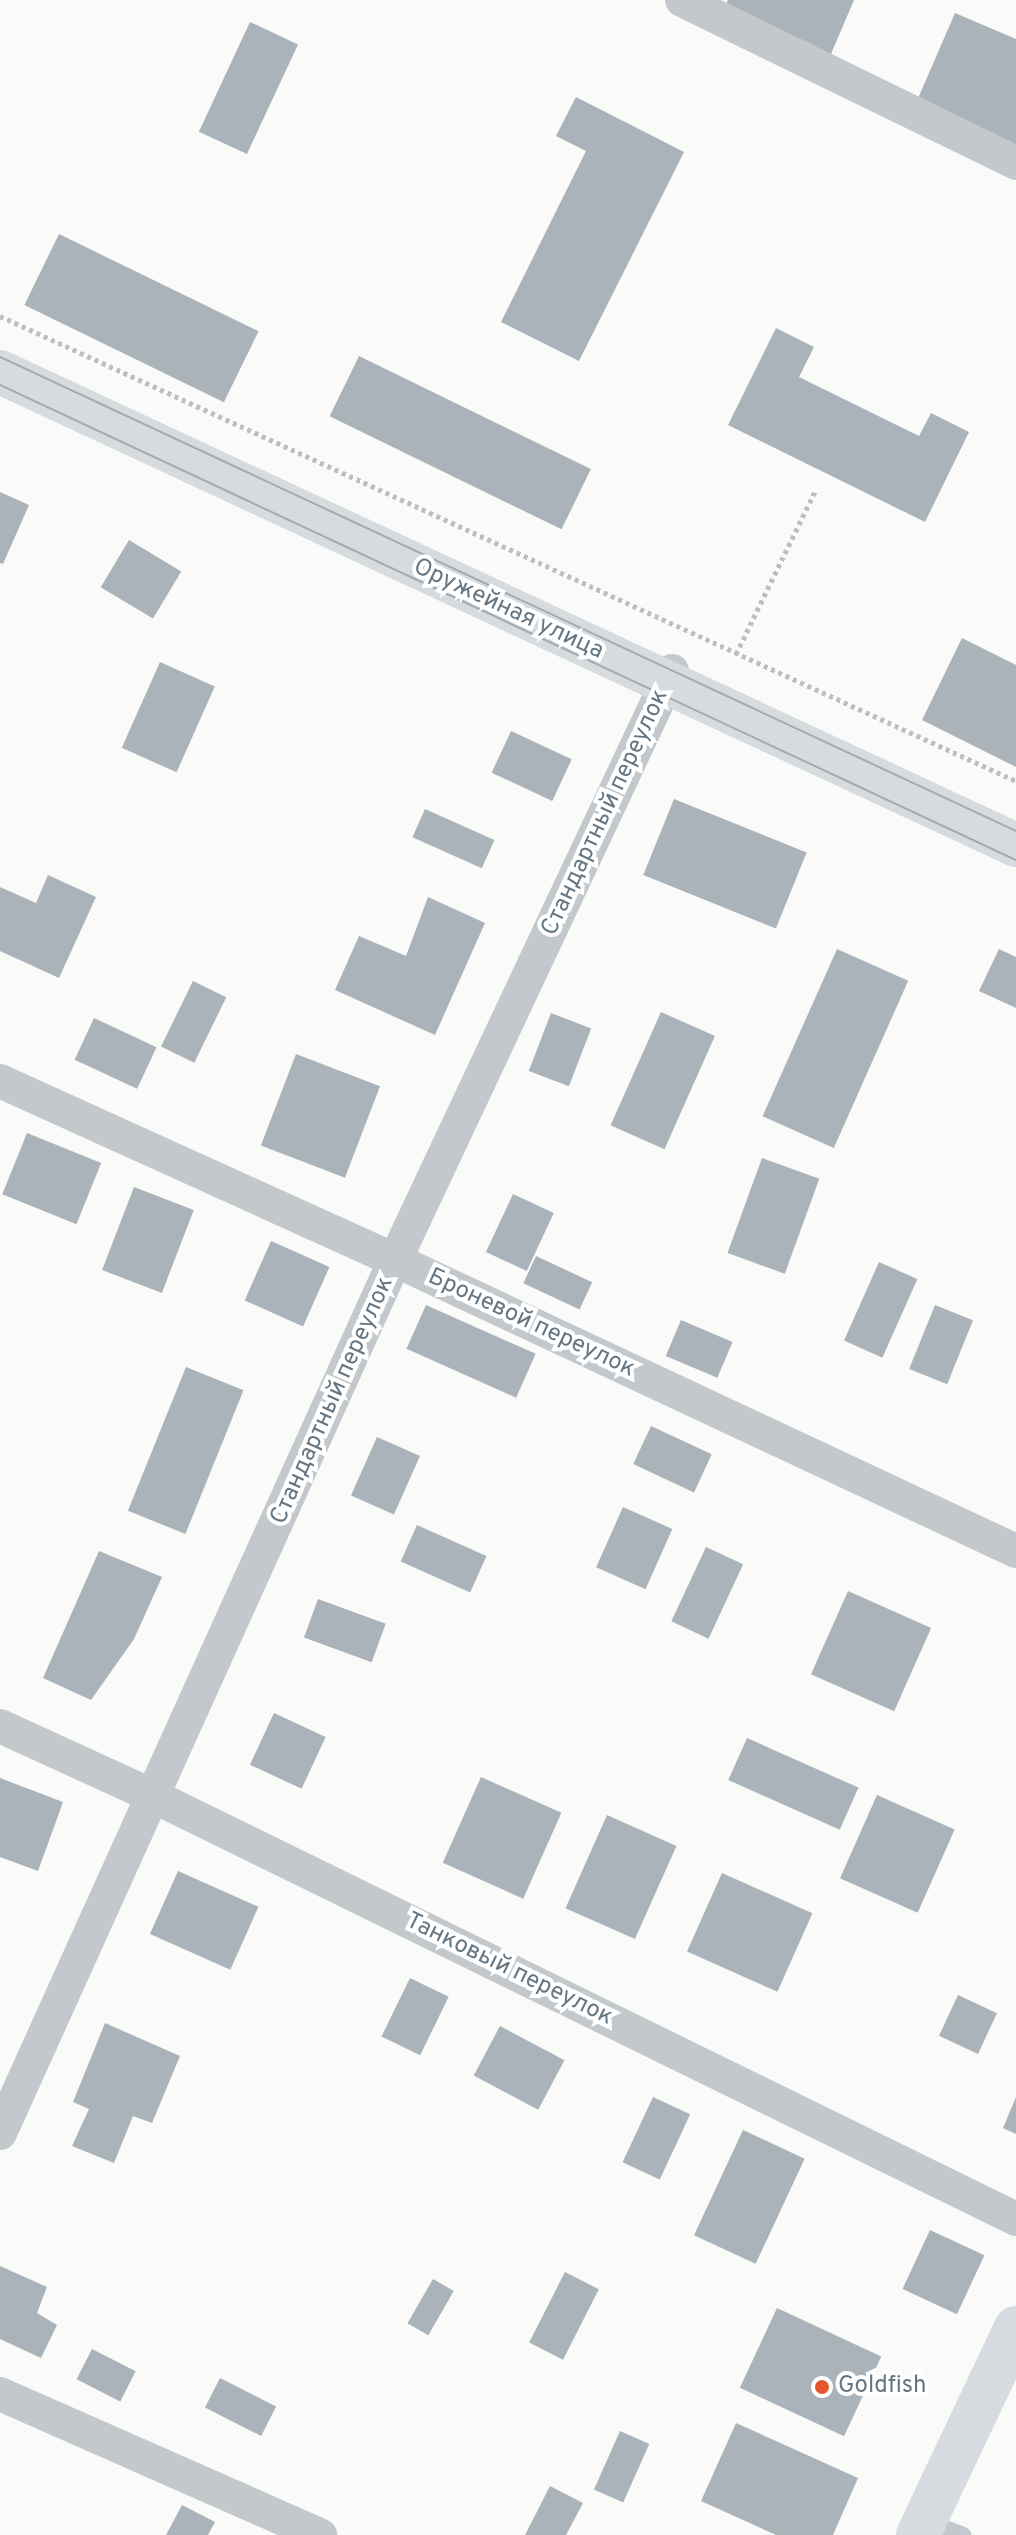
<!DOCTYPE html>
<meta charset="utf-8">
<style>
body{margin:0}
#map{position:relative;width:1016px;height:2535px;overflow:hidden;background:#fafaf8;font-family:Overpass,sans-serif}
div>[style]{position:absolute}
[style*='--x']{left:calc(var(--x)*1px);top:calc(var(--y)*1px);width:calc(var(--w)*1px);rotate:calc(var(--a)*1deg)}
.building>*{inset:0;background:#aab3b9;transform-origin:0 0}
.path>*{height:5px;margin-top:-2.5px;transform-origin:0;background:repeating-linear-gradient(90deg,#bbbfc2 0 4px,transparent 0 8px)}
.lane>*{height:16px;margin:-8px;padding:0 8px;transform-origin:8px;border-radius:8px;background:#c3c8cc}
.street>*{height:34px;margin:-17px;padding:0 17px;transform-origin:17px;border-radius:17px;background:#c3c8cc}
.secondary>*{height:44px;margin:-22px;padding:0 22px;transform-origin:22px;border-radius:22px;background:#d6dbdf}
.tram>*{height:2px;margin:-1px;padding:0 1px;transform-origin:1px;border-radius:1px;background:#a2aab0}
.dots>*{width:22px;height:22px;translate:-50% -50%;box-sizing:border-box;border:4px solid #fff;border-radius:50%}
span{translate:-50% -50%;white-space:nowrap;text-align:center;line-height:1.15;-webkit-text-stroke:8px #fff;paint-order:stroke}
.street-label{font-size:24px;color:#657683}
.poi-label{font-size:24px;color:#657683}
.left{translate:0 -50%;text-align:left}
</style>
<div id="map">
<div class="building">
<div style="clip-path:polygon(728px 0,854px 0,828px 61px,721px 14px)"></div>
<div style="clip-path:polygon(955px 13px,1016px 39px,1016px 146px,916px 103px)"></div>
<div style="left:250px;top:22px;width:53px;height:121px;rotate:25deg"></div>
<div style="clip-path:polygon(576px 97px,684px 152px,579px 361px,501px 322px,586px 151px,556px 136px)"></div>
<div style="left:59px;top:234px;width:222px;height:79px;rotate:26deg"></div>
<div style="clip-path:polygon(776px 328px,814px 347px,799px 377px,919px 436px,931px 413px,969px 432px,925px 522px,728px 425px)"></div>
<div style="left:359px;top:356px;width:258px;height:67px;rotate:26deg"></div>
<div style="clip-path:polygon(0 492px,29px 505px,3px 564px,0 563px)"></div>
<div style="left:129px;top:540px;width:61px;height:55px;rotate:31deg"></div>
<div style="clip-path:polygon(962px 638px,1016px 665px,1016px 767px,922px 720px)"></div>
<div style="left:160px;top:662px;width:60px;height:94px;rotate:24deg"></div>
<div style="left:511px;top:731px;width:67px;height:46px;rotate:25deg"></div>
<div style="left:674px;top:799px;width:143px;height:82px;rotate:22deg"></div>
<div style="left:425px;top:809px;width:76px;height:31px;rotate:24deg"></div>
<div style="clip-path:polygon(48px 875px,96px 897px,59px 978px,0 951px,0 887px,36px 903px)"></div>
<div style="clip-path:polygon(428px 897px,485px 923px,435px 1035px,335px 990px,359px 936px,406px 956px)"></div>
<div style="left:837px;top:949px;width:78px;height:183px;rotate:24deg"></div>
<div style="clip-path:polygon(999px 949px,1016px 957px,1016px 1008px,979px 991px)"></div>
<div style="left:193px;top:981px;width:37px;height:73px;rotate:26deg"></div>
<div style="left:661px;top:1012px;width:59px;height:124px;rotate:24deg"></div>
<div style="left:551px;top:1013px;width:43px;height:62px;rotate:21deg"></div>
<div style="left:94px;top:1018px;width:69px;height:46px;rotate:25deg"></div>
<div style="left:296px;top:1054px;width:90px;height:98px;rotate:21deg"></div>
<div style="left:27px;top:1133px;width:80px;height:66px;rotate:22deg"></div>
<div style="left:762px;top:1158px;width:61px;height:101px;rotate:20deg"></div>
<div style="left:134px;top:1187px;width:64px;height:89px;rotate:21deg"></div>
<div style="left:513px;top:1194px;width:45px;height:64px;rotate:25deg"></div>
<div style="left:271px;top:1241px;width:64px;height:65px;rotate:24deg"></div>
<div style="left:536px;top:1256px;width:62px;height:30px;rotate:25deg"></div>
<div style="left:879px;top:1262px;width:42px;height:86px;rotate:24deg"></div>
<div style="left:426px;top:1305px;width:120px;height:48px;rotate:24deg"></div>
<div style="left:935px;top:1305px;width:41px;height:69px;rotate:22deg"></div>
<div style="left:681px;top:1320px;width:56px;height:39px;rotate:23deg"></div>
<div style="left:186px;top:1367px;width:62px;height:155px;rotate:22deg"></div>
<div style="left:651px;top:1426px;width:67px;height:42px;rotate:25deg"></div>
<div style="left:377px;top:1437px;width:47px;height:64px;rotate:24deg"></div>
<div style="left:623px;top:1507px;width:54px;height:66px;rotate:24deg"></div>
<div style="left:417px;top:1525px;width:76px;height:40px;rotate:24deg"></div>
<div style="left:706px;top:1547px;width:41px;height:82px;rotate:25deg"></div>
<div style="clip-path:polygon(99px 1551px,162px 1577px,134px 1639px,91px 1700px,43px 1678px)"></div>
<div style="left:848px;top:1591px;width:91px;height:91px;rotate:24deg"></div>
<div style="left:318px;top:1599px;width:72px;height:41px;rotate:20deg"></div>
<div style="left:274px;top:1713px;width:57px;height:57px;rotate:25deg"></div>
<div style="left:747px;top:1738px;width:122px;height:46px;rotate:24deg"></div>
<div style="left:481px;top:1777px;width:88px;height:94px;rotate:24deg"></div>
<div style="clip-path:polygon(0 1778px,63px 1802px,38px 1871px,0 1857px)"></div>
<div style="left:877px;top:1795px;width:85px;height:91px;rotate:24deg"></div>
<div style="left:607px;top:1815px;width:76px;height:102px;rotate:24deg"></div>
<div style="left:178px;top:1871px;width:88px;height:69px;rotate:24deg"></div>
<div style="left:722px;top:1873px;width:99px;height:86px;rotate:24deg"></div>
<div style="left:410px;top:1978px;width:43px;height:65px;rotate:26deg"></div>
<div style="left:958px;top:1995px;width:43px;height:45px;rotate:25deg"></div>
<div style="clip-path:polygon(105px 2023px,180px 2056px,152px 2123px,133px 2116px,114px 2163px,72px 2146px,89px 2109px,73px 2102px)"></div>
<div style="left:500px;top:2026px;width:73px;height:56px;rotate:28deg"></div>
<div style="left:653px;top:2097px;width:41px;height:72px;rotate:25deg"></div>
<div style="clip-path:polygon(1016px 2097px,1016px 2134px,1003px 2128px)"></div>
<div style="left:743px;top:2130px;width:68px;height:116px;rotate:25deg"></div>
<div style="left:930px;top:2230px;width:60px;height:65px;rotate:25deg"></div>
<div style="clip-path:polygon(0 2266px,47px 2287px,37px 2313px,57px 2325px,41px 2358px,0 2339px)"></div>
<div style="left:565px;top:2272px;width:38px;height:79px;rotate:27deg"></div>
<div style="left:433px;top:2279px;width:24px;height:51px;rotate:30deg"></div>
<div style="left:777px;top:2308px;width:115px;height:88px;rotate:25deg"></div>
<div style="left:92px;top:2349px;width:49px;height:34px;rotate:27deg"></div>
<div style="left:220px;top:2378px;width:63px;height:33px;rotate:27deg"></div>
<div style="clip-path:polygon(736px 2423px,858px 2478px,833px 2535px,776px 2535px,701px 2501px)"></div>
<div style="left:620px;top:2431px;width:32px;height:64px;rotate:24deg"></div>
<div style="clip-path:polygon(550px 2486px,583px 2503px,566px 2535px,525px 2535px)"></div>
<div style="clip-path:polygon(182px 2505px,215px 2522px,208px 2535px,166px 2535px)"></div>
</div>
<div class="path">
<div style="--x:0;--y:316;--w:1117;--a:24.59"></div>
<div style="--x:736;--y:654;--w:183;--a:-64.1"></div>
</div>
<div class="lane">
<div style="--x:927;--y:2521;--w:39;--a:21"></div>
</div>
<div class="street">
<div style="--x:682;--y:0;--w:372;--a:26"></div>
<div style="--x:0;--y:1081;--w:434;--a:24.4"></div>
<div style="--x:395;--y:1260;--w:686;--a:25.11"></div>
<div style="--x:0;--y:1726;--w:170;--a:24.6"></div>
<div style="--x:155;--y:1797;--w:959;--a:26.11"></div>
<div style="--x:0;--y:2133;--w:958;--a:-65.66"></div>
<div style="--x:395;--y:1260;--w:651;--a:-64.81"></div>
<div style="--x:0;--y:2394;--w:350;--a:23.8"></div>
</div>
<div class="secondary">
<div style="--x:0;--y:372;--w:1121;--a:24.96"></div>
<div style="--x:918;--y:2535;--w:229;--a:-64.7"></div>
</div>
<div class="tram">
<div style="--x:0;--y:357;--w:1121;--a:25.01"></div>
<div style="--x:0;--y:385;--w:1122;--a:25.06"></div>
</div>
<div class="dots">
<div style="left:822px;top:2387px;background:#e4572e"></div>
</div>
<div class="street-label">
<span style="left:508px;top:610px;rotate:25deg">Оружейная улица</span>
<span style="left:606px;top:813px;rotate:-65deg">Стандартный переулок</span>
<span style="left:531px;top:1324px;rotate:25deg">Броневой переулок</span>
<span style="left:333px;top:1401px;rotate:-66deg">Стандартный переулок</span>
<span style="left:509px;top:1970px;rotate:26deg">Танковый переулок</span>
</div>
<div class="poi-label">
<span class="left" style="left:838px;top:2387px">Goldfish</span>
</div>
</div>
